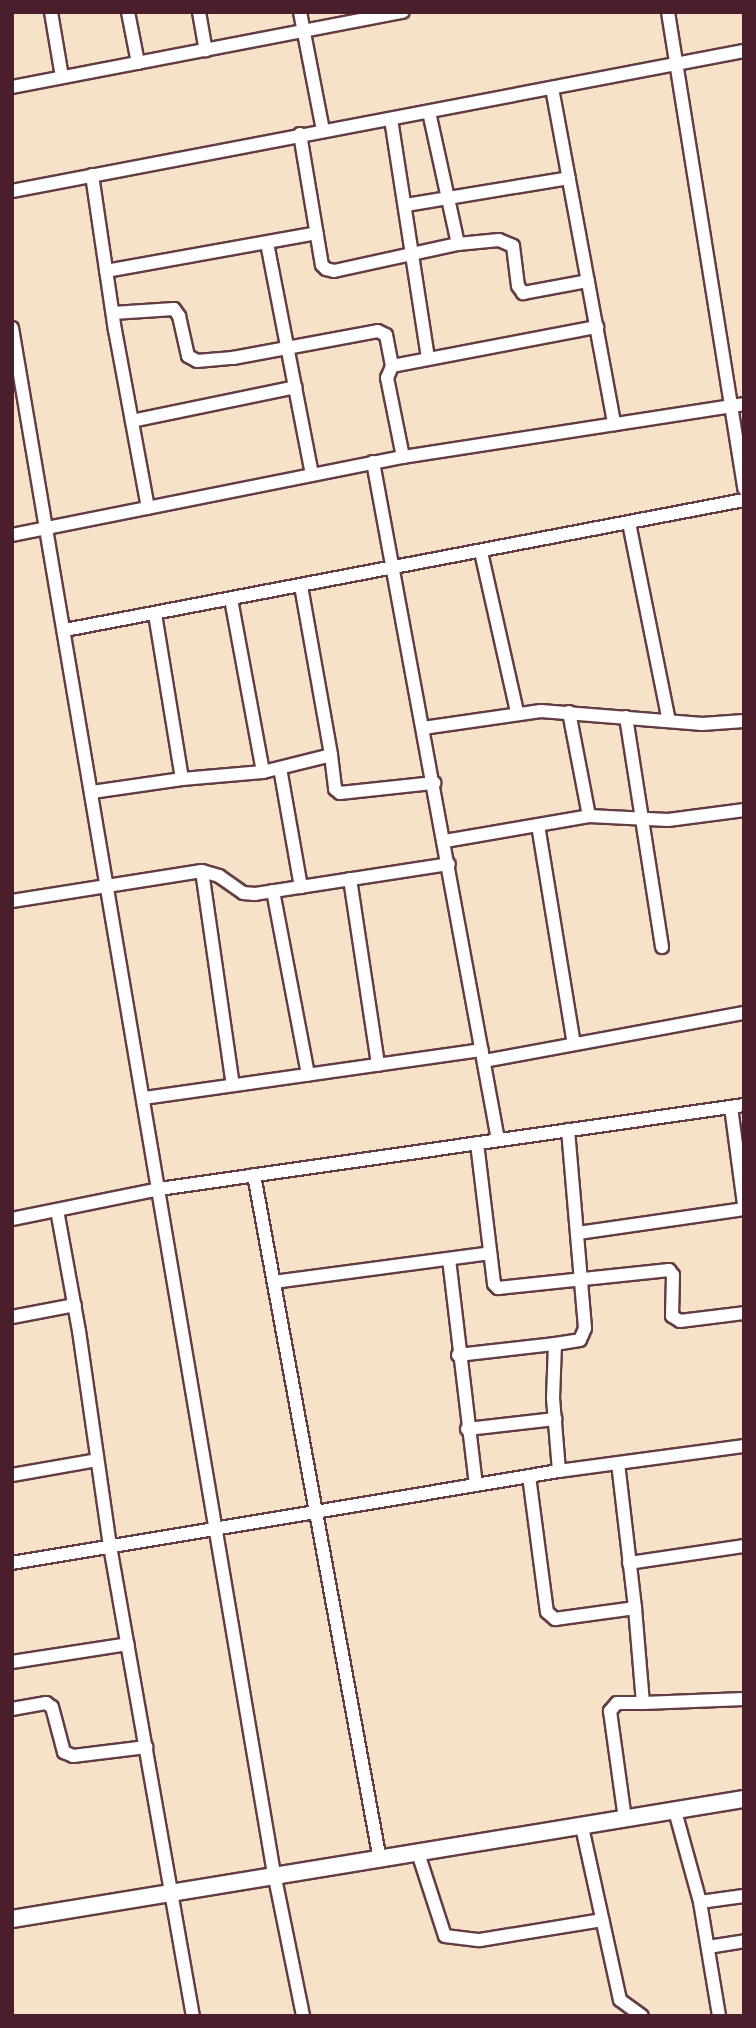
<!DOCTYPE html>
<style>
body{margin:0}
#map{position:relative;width:756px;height:2028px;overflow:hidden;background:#f5e2c8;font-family:Kalam,sans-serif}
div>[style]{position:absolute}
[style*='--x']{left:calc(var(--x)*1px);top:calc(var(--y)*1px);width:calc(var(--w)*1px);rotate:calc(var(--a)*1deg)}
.roads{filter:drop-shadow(2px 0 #643c43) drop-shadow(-2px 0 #643c43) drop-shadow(0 2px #643c43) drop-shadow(0 -2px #643c43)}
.minor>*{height:12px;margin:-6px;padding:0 6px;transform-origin:6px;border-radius:6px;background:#fff}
.tertiary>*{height:16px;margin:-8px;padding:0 8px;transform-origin:8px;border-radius:8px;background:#fff}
span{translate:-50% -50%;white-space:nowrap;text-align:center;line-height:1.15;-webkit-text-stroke:5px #fff;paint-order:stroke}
.frame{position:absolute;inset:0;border:14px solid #4a1f2b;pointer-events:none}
</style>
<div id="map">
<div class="roads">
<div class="minor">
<div style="--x:51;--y:12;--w:66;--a:80.4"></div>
<div style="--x:128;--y:12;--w:52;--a:78.9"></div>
<div style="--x:199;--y:12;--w:39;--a:80"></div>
<div style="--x:300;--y:12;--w:120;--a:79"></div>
<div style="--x:668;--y:12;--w:483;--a:80.9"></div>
<div style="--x:12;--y:87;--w:398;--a:-10.9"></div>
<div style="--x:552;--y:88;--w:342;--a:79.5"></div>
<div style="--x:429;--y:112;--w:135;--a:77.6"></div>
<div style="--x:391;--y:119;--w:242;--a:81.2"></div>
<div style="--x:300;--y:134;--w:133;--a:80.5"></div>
<div style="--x:322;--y:265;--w:6;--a:45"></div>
<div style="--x:326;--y:269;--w:8;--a:14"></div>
<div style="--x:334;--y:271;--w:127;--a:-12.3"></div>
<div style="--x:458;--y:244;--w:41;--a:-5.6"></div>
<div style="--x:499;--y:240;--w:15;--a:23"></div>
<div style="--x:513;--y:246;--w:40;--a:82.9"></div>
<div style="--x:518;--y:286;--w:9;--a:54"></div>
<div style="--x:523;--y:293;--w:66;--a:-10.5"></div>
<div style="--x:92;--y:175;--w:157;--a:81.6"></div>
<div style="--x:115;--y:330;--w:181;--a:79.5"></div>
<div style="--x:12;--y:191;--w:745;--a:-10.83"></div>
<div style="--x:406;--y:205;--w:165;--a:-9.4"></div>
<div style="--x:267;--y:243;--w:235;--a:79"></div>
<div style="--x:106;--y:271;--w:214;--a:-10.2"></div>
<div style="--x:113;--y:313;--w:61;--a:-3.8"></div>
<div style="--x:174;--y:309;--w:9;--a:54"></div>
<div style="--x:179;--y:316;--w:41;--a:77.3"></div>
<div style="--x:188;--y:356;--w:10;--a:29"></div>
<div style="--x:197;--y:361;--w:36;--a:-5"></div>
<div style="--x:233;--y:358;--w:147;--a:-10.5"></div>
<div style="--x:378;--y:331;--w:9;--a:27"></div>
<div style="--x:386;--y:335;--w:32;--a:79"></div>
<div style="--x:12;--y:328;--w:1567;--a:80.38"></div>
<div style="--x:274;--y:1873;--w:146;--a:78.5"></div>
<div style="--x:132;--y:421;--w:167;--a:-11.7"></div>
<div style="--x:403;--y:457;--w:81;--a:-101.4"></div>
<div style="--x:387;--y:378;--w:13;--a:-67"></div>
<div style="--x:392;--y:366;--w:209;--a:-10.8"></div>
<div style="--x:373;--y:462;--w:689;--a:79.55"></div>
<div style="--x:629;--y:523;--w:202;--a:78.6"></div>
<div style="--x:12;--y:535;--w:399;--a:-11.3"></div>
<div style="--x:403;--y:457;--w:345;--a:-8.8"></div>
<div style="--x:481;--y:552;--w:164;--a:77.3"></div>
<div style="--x:301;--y:586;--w:172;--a:79.9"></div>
<div style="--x:231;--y:599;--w:176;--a:79.5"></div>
<div style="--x:155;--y:614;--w:167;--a:80.7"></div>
<div style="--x:65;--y:630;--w:691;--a:-10.84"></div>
<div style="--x:569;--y:712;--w:106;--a:79.1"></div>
<div style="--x:626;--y:717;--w:233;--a:81.1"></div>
<div style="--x:423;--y:728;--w:119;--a:-8.2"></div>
<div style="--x:541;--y:711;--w:162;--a:4.6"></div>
<div style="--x:702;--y:724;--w:42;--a:-4.1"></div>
<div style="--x:280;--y:768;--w:121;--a:80"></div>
<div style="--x:92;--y:792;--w:91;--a:-8.2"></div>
<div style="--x:182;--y:779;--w:81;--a:-4.9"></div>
<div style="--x:263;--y:772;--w:70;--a:-14"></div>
<div style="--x:331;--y:755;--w:34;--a:83"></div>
<div style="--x:335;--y:789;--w:6;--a:39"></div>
<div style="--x:340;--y:793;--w:95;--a:-6.1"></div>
<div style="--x:538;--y:825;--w:222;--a:80.7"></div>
<div style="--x:445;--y:841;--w:146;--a:-9.8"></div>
<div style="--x:589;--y:816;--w:79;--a:2.9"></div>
<div style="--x:668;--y:820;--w:77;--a:-7.5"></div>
<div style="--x:202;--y:871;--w:216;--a:81.8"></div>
<div style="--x:350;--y:879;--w:188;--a:81.4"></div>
<div style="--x:273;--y:891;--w:187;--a:79.2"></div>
<div style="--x:12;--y:901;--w:192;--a:-9"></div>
<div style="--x:202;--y:871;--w:18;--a:16"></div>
<div style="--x:219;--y:876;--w:29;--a:35"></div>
<div style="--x:243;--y:893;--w:12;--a:5"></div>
<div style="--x:255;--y:894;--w:196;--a:-8.8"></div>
<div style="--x:484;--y:1061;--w:264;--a:-10.5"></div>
<div style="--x:144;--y:1098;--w:341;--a:-8.1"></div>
<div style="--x:731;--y:1107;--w:98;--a:82.4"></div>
<div style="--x:477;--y:1143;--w:142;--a:83.1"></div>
<div style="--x:494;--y:1284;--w:6;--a:45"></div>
<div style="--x:498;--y:1288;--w:172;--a:-6"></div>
<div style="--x:669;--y:1270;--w:6;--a:51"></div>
<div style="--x:673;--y:1275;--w:41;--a:91.4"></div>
<div style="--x:672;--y:1316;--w:9;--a:32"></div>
<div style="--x:680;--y:1321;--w:64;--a:-7.1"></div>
<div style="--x:254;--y:1175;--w:696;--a:79.58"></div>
<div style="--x:57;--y:1210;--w:123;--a:79.7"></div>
<div style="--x:79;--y:1331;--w:217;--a:81.8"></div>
<div style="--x:110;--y:1546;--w:477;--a:80"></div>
<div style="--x:12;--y:1219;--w:150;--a:-11.5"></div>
<div style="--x:159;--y:1189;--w:591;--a:-8.17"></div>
<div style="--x:578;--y:1233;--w:168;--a:-8.2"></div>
<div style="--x:449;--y:1259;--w:227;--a:83.2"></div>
<div style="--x:274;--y:1282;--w:218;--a:-7.6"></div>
<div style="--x:12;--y:1317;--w:64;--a:-10.8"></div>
<div style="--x:555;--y:1344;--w:25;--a:-9"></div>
<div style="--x:580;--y:1340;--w:13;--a:-67"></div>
<div style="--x:585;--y:1328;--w:199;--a:-94.9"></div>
<div style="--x:458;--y:1355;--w:98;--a:-6.5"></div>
<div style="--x:555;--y:1344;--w:54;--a:92.1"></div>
<div style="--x:553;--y:1398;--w:73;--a:85.3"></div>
<div style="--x:467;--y:1429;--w:89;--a:-6.5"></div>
<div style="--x:618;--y:1463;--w:146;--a:83.3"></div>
<div style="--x:12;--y:1475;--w:86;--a:-10"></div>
<div style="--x:529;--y:1476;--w:137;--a:82.5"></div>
<div style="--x:547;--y:1612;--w:11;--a:41"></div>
<div style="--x:555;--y:1619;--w:81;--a:-7.8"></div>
<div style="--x:635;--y:1608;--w:95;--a:85.2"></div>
<div style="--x:643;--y:1703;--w:26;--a:180"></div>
<div style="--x:617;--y:1703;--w:11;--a:131"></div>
<div style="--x:610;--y:1711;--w:109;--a:82.1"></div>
<div style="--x:12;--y:1563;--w:555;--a:-9.55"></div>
<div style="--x:559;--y:1471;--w:187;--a:-7.7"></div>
<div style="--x:629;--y:1563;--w:116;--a:-8.4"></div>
<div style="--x:12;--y:1662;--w:117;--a:-8.8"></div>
<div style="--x:643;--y:1703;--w:101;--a:-2.3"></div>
<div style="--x:12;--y:1709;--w:35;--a:-10"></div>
<div style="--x:46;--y:1703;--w:7;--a:34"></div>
<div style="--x:52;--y:1707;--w:47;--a:75.1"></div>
<div style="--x:64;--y:1752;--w:10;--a:24"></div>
<div style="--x:73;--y:1756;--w:74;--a:-7"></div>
<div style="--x:675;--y:1811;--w:94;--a:74.6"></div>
<div style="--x:700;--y:1902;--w:116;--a:80.5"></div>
<div style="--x:582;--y:1827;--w:177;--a:77.6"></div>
<div style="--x:620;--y:2000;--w:27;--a:36"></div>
<div style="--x:418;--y:1853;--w:87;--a:72"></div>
<div style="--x:445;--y:1936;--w:35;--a:7"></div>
<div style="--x:480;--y:1940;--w:124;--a:-9.3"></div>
<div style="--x:700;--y:1902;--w:44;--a:-7.8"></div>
<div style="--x:708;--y:1947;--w:36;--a:-9"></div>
</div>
<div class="tertiary">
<div style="--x:12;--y:1919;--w:742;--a:-9.31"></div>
</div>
</div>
<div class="frame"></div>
</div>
